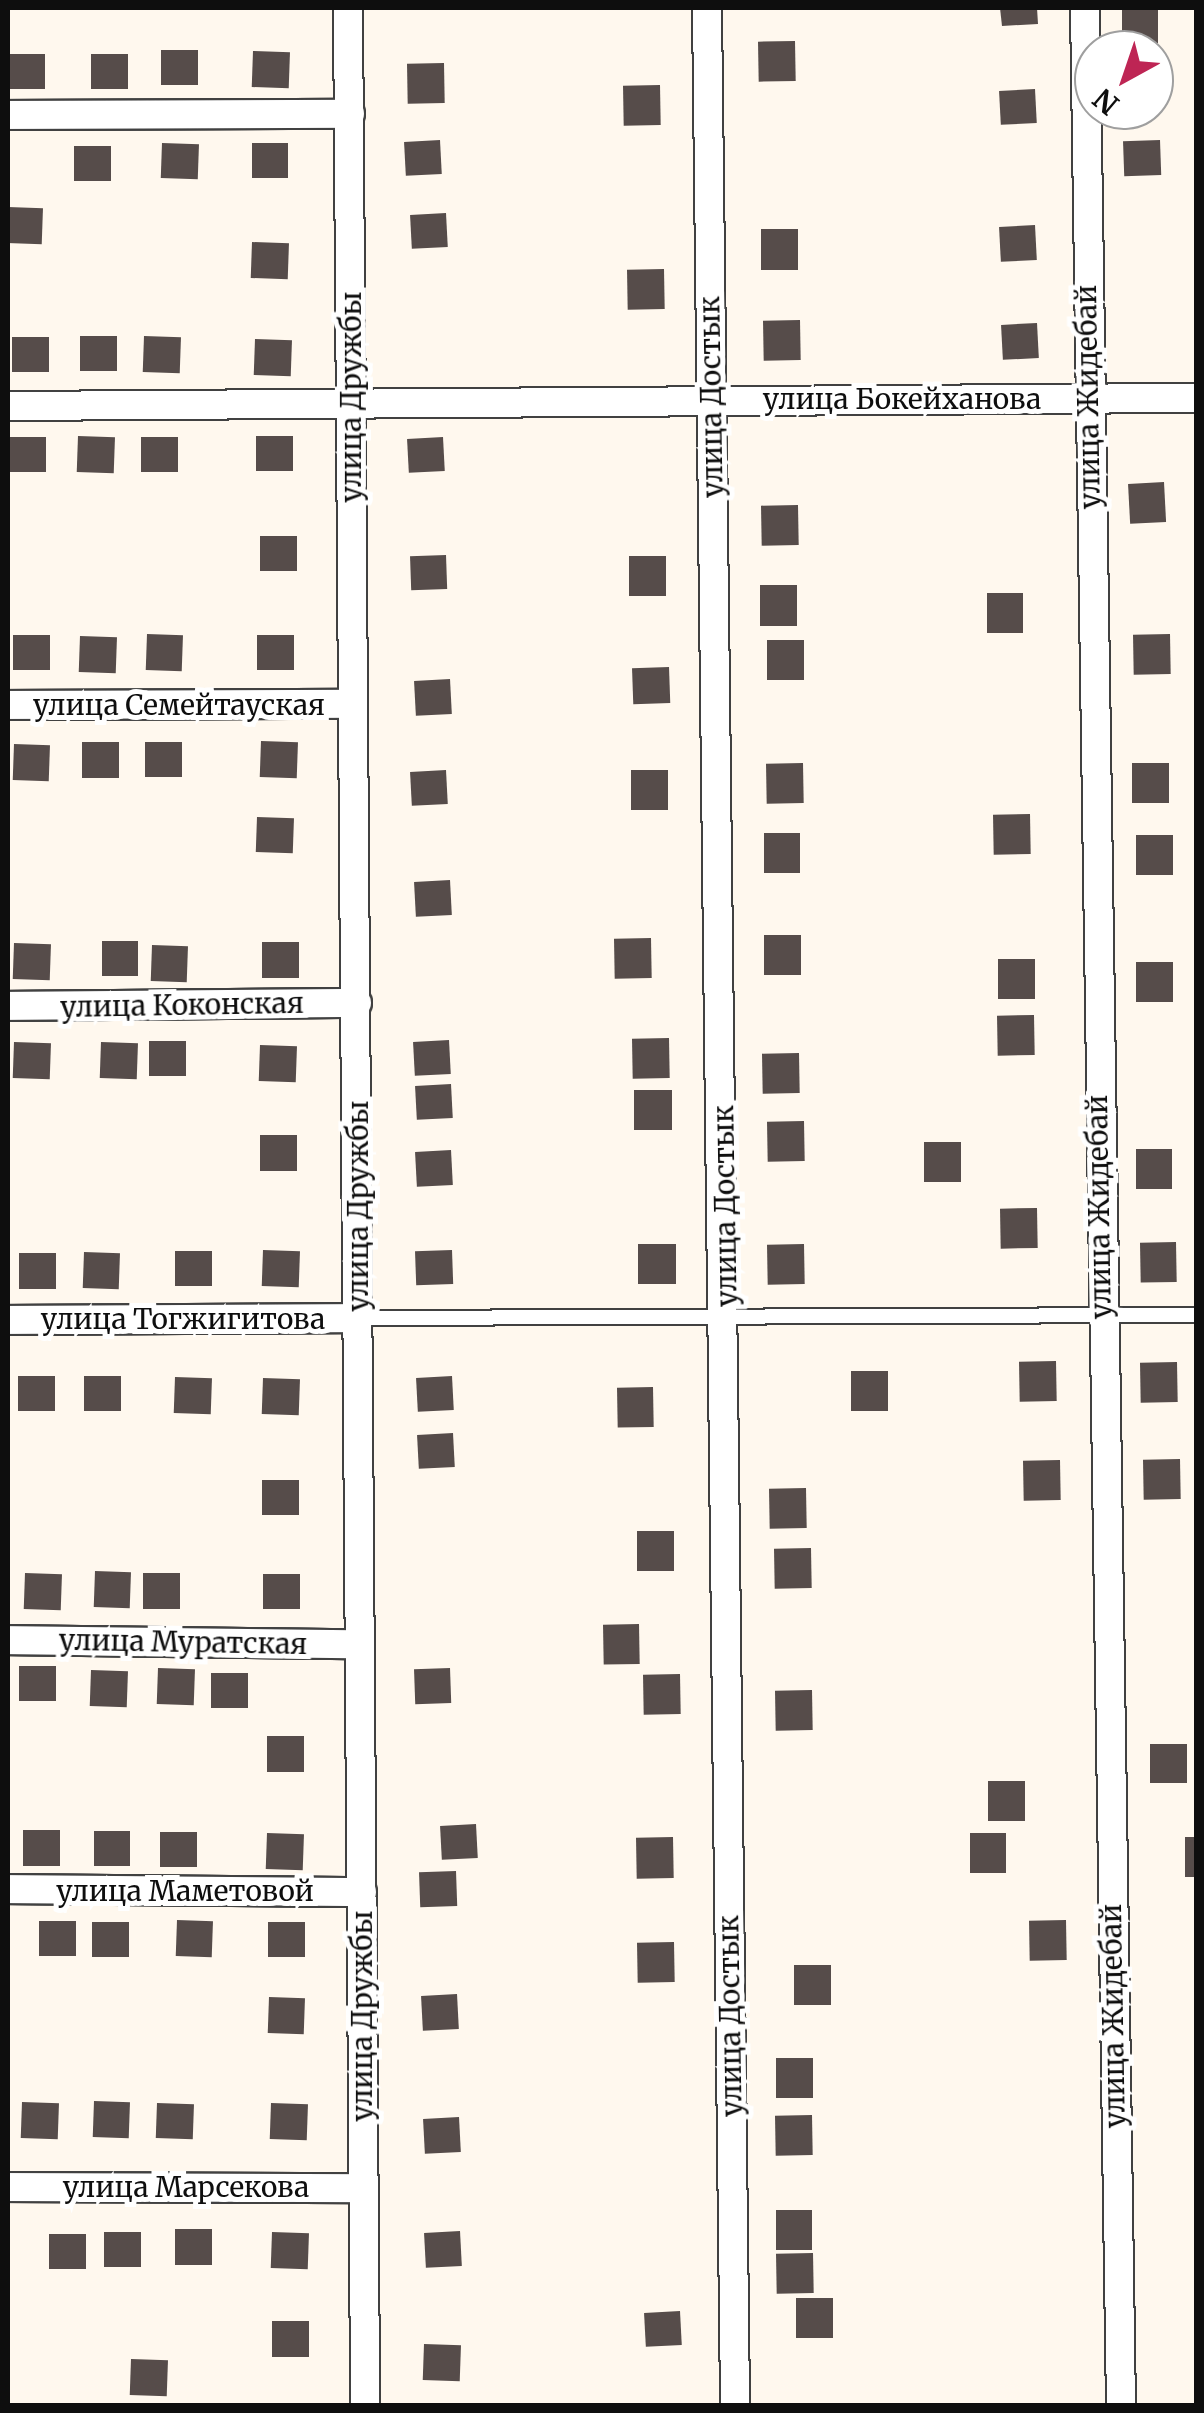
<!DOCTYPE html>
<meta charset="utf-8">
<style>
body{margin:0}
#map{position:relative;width:1204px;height:2413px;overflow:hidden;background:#fff8ee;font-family:Merriweather,serif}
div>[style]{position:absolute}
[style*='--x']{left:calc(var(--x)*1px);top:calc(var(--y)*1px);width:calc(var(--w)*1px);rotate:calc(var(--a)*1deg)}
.building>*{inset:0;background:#564c4a;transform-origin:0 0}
.roads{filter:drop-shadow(2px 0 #414141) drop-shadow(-2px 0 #414141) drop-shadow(0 2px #414141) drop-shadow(0 -2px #414141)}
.lane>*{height:14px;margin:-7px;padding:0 7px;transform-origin:7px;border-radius:7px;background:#fff}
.street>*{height:28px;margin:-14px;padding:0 14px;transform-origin:14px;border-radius:14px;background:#fff}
span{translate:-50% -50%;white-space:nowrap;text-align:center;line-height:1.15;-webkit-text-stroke:10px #fff;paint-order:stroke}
.street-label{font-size:28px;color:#0e0e0e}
.frame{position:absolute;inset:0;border:10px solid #0e0e0e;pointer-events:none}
.north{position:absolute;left:1074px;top:30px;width:100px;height:100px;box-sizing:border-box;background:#fff;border:2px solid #9f9f9f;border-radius:50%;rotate:220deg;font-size:28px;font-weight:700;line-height:40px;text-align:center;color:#0e0e0e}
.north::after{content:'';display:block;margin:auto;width:35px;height:45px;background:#be2554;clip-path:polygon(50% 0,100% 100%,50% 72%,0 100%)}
</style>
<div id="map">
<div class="building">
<div style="clip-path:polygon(1000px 8px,1037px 8px,1038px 24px,1002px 26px)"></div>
<div style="left:1122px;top:8px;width:36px;height:35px"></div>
<div style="left:795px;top:41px;width:40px;height:37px;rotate:89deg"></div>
<div style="left:161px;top:50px;width:37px;height:35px"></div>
<div style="left:253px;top:51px;width:37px;height:36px;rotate:2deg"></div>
<div style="left:8px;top:54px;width:37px;height:35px"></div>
<div style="left:91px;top:54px;width:37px;height:35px"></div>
<div style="left:444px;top:63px;width:40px;height:37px;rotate:89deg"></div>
<div style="left:660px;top:85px;width:40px;height:37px;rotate:89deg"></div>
<div style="left:1035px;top:89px;width:34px;height:36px;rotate:87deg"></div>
<div style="left:440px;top:140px;width:34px;height:36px;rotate:87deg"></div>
<div style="left:1160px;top:140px;width:35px;height:37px;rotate:88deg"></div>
<div style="left:162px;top:143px;width:37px;height:35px;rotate:2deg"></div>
<div style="left:252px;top:143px;width:36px;height:35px"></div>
<div style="left:74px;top:146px;width:37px;height:35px"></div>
<div style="left:8px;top:207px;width:35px;height:36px;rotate:2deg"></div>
<div style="left:446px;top:213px;width:34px;height:36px;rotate:87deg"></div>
<div style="left:1035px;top:225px;width:35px;height:36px;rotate:87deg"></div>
<div style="left:761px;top:229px;width:37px;height:41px"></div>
<div style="left:252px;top:242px;width:37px;height:36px;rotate:2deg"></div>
<div style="left:664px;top:269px;width:40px;height:37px;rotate:89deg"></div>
<div style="left:800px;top:320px;width:40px;height:37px;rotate:89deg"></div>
<div style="left:1037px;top:323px;width:35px;height:36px;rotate:87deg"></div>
<div style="left:80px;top:336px;width:37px;height:35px"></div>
<div style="left:144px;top:336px;width:37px;height:36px;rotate:2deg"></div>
<div style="left:12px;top:337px;width:37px;height:35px"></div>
<div style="left:255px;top:339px;width:37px;height:36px;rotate:2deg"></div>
<div style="left:78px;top:436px;width:37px;height:36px;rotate:2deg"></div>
<div style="left:256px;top:436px;width:37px;height:35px"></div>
<div style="left:9px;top:437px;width:37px;height:35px"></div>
<div style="left:141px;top:437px;width:37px;height:35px"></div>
<div style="left:443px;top:437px;width:34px;height:36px;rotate:87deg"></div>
<div style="left:1164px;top:482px;width:40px;height:36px;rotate:87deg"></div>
<div style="left:798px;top:505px;width:40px;height:37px;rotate:89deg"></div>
<div style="left:260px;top:536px;width:37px;height:35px"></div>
<div style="left:446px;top:555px;width:34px;height:36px;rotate:88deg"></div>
<div style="left:629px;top:556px;width:37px;height:40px"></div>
<div style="left:760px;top:585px;width:37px;height:41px"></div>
<div style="left:987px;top:593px;width:36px;height:40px"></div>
<div style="left:147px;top:634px;width:36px;height:36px;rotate:2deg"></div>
<div style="left:1170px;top:634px;width:40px;height:37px;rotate:89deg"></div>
<div style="left:13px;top:635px;width:37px;height:35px"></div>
<div style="left:257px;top:635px;width:37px;height:35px"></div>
<div style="left:80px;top:636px;width:37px;height:36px;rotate:2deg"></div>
<div style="left:804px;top:640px;width:40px;height:37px;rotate:90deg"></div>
<div style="left:669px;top:667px;width:36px;height:37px;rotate:88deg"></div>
<div style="left:450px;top:679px;width:35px;height:36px;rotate:87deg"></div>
<div style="left:261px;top:741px;width:37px;height:36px;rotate:2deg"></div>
<div style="left:82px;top:742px;width:37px;height:36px"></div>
<div style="left:145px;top:742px;width:37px;height:35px"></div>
<div style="left:14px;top:744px;width:36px;height:36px;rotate:2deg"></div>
<div style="left:803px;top:763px;width:40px;height:37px;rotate:89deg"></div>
<div style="left:1132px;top:763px;width:37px;height:40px"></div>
<div style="left:446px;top:770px;width:34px;height:36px;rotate:87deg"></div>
<div style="left:631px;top:770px;width:37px;height:40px"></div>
<div style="left:1030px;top:814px;width:40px;height:37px;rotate:89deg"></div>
<div style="left:257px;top:817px;width:37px;height:35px;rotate:2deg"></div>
<div style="left:764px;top:833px;width:36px;height:40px"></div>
<div style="left:1136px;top:835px;width:37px;height:40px"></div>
<div style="left:450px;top:880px;width:35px;height:36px;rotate:87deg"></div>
<div style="left:764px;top:935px;width:37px;height:40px"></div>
<div style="left:651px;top:938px;width:40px;height:37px;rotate:89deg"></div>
<div style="left:102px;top:941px;width:36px;height:35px"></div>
<div style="left:262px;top:942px;width:37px;height:36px"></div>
<div style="left:14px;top:943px;width:37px;height:36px;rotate:2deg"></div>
<div style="left:152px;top:945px;width:36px;height:36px;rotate:2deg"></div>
<div style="left:998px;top:959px;width:37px;height:40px"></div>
<div style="left:1136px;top:962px;width:37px;height:40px"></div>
<div style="left:1034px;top:1015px;width:40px;height:37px;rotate:89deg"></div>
<div style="left:669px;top:1038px;width:40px;height:37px;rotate:89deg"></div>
<div style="left:449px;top:1040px;width:34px;height:36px;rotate:87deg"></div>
<div style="left:149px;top:1041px;width:37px;height:35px"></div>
<div style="left:14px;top:1042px;width:37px;height:36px;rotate:2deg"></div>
<div style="left:101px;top:1042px;width:37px;height:36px;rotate:2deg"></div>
<div style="left:260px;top:1045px;width:37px;height:36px;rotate:2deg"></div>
<div style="left:799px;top:1053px;width:40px;height:37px;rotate:89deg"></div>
<div style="left:451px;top:1084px;width:34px;height:36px;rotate:87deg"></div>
<div style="left:672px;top:1090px;width:40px;height:38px;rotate:90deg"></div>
<div style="left:804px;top:1121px;width:40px;height:37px;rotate:89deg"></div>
<div style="left:260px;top:1135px;width:37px;height:36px"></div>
<div style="left:924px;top:1142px;width:37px;height:40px"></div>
<div style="left:1136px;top:1149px;width:36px;height:40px"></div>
<div style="left:451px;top:1150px;width:35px;height:36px;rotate:87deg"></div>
<div style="left:1037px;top:1208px;width:40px;height:37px;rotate:89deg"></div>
<div style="left:1176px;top:1242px;width:40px;height:36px;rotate:89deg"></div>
<div style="left:676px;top:1244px;width:40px;height:38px;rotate:90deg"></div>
<div style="left:804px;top:1244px;width:40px;height:37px;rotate:89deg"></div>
<div style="left:263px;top:1250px;width:37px;height:36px;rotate:2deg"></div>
<div style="left:452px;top:1250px;width:34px;height:37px;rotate:88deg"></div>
<div style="left:175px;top:1251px;width:37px;height:35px"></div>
<div style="left:84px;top:1252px;width:36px;height:36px;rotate:2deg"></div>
<div style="left:19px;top:1253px;width:37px;height:36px"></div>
<div style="left:1056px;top:1361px;width:40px;height:37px;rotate:89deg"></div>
<div style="left:1177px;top:1362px;width:40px;height:37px;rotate:89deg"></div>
<div style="left:851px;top:1371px;width:37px;height:40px"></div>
<div style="left:18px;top:1376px;width:37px;height:35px"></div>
<div style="left:84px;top:1376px;width:37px;height:35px"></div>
<div style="left:452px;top:1376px;width:34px;height:36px;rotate:87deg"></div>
<div style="left:175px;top:1377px;width:37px;height:36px;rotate:2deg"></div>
<div style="left:263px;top:1378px;width:37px;height:36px;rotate:2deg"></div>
<div style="left:653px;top:1387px;width:40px;height:36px;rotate:89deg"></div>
<div style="left:453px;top:1433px;width:34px;height:36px;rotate:87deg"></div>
<div style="left:1180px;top:1459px;width:40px;height:37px;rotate:89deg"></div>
<div style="left:1060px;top:1460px;width:40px;height:37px;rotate:89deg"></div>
<div style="left:262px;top:1480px;width:37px;height:35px"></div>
<div style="left:806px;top:1488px;width:40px;height:37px;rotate:89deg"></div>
<div style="left:637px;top:1531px;width:37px;height:40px"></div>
<div style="left:811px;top:1548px;width:40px;height:37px;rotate:89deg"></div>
<div style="left:95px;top:1571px;width:36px;height:36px;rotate:2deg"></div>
<div style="left:25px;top:1573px;width:37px;height:36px;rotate:2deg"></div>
<div style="left:143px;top:1573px;width:37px;height:36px"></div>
<div style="left:263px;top:1574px;width:37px;height:35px"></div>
<div style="left:639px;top:1624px;width:40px;height:36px;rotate:89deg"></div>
<div style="left:19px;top:1666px;width:37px;height:35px"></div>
<div style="left:158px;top:1668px;width:37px;height:36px;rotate:2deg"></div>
<div style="left:450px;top:1668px;width:35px;height:36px;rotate:88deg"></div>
<div style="left:91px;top:1670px;width:37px;height:36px;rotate:2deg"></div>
<div style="left:211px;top:1673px;width:37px;height:35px"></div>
<div style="left:680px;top:1674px;width:40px;height:37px;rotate:89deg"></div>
<div style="left:812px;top:1690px;width:40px;height:37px;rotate:89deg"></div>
<div style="left:267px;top:1736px;width:37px;height:36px"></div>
<div style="left:1187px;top:1744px;width:39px;height:37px;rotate:90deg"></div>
<div style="left:1025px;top:1781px;width:40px;height:37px;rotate:90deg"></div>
<div style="left:476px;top:1824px;width:34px;height:36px;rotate:87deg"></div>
<div style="left:23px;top:1830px;width:37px;height:36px"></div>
<div style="left:94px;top:1831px;width:36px;height:35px"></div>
<div style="left:160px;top:1832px;width:37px;height:35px"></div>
<div style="left:267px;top:1833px;width:37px;height:36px;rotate:2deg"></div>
<div style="left:970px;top:1833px;width:36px;height:40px"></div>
<div style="left:673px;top:1837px;width:41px;height:37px;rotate:89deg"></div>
<div style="left:1196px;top:1837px;width:40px;height:11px;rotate:90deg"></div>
<div style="left:456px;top:1871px;width:35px;height:37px;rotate:88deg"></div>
<div style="left:177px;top:1920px;width:36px;height:36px;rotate:2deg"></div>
<div style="left:1066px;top:1920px;width:40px;height:37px;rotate:89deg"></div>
<div style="left:39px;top:1921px;width:37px;height:35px"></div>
<div style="left:92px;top:1922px;width:37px;height:35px"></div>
<div style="left:268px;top:1922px;width:37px;height:35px"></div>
<div style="left:674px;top:1942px;width:40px;height:37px;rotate:89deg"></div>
<div style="left:794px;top:1965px;width:37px;height:40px"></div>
<div style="left:457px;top:1994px;width:35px;height:36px;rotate:87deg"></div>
<div style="left:269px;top:1997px;width:36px;height:36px;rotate:2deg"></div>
<div style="left:776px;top:2058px;width:37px;height:40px"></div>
<div style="left:94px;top:2101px;width:36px;height:36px;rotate:2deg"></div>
<div style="left:22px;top:2102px;width:37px;height:36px;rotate:2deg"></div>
<div style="left:157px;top:2103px;width:37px;height:35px;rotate:2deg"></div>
<div style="left:271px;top:2103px;width:37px;height:36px;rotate:2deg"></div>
<div style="left:812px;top:2115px;width:40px;height:37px;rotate:89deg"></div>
<div style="left:459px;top:2117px;width:35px;height:36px;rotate:87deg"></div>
<div style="left:776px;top:2210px;width:36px;height:40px"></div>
<div style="left:175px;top:2229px;width:37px;height:36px"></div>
<div style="left:460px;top:2231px;width:35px;height:36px;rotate:87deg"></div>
<div style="left:104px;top:2232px;width:37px;height:35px"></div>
<div style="left:272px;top:2232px;width:37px;height:36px;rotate:2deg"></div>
<div style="left:49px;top:2234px;width:37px;height:35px"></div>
<div style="left:813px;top:2253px;width:40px;height:37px;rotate:89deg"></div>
<div style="left:796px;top:2298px;width:37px;height:40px"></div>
<div style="left:680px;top:2311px;width:34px;height:36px;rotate:87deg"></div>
<div style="left:272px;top:2321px;width:37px;height:36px"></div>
<div style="left:424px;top:2344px;width:37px;height:36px;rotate:2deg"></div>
<div style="left:131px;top:2359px;width:37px;height:36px;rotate:2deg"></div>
</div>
<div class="roads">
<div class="lane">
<div style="--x:359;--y:1318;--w:837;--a:-0.21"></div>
</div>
<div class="street">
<div style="--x:348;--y:8;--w:2398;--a:89.59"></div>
<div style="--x:707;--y:8;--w:2398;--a:89.33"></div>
<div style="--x:1085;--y:8;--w:2398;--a:89.14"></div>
<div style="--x:8;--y:115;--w:342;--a:-0.2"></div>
<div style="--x:8;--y:406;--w:1188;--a:-0.39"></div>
<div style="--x:8;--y:705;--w:343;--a:-0.2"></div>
<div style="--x:8;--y:1006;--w:349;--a:-0.5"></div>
<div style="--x:8;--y:1320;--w:351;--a:-0.3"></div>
<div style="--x:8;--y:1640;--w:351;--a:0.7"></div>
<div style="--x:8;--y:1889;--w:354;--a:0.5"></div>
<div style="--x:8;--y:2187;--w:356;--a:0.2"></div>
</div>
</div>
<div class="street-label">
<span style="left:351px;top:397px;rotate:-90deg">улица Дружбы</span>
<span style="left:711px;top:397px;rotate:-91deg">улица Достык</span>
<span style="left:1088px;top:397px;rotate:-91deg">улица Жидебай</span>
<span style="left:902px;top:399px">улица Бокейханова</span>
<span style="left:179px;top:705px">улица Семейтауская</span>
<span style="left:182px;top:1005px;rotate:-1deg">улица Коконская</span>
<span style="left:358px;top:1206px;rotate:-90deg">улица Дружбы</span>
<span style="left:725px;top:1206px;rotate:-91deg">улица Достык</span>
<span style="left:1099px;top:1207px;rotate:-91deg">улица Жидебай</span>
<span style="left:183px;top:1319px">улица Тогжигитова</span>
<span style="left:183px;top:1642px;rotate:1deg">улица Муратская</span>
<span style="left:185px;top:1891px">улица Маметовой</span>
<span style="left:362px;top:2016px;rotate:-90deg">улица Дружбы</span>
<span style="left:730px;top:2016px;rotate:-91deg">улица Достык</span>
<span style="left:1113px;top:2016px;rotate:-91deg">улица Жидебай</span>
<span style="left:186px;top:2187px">улица Марсекова</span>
</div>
<div class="frame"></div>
<div class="north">N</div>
</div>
